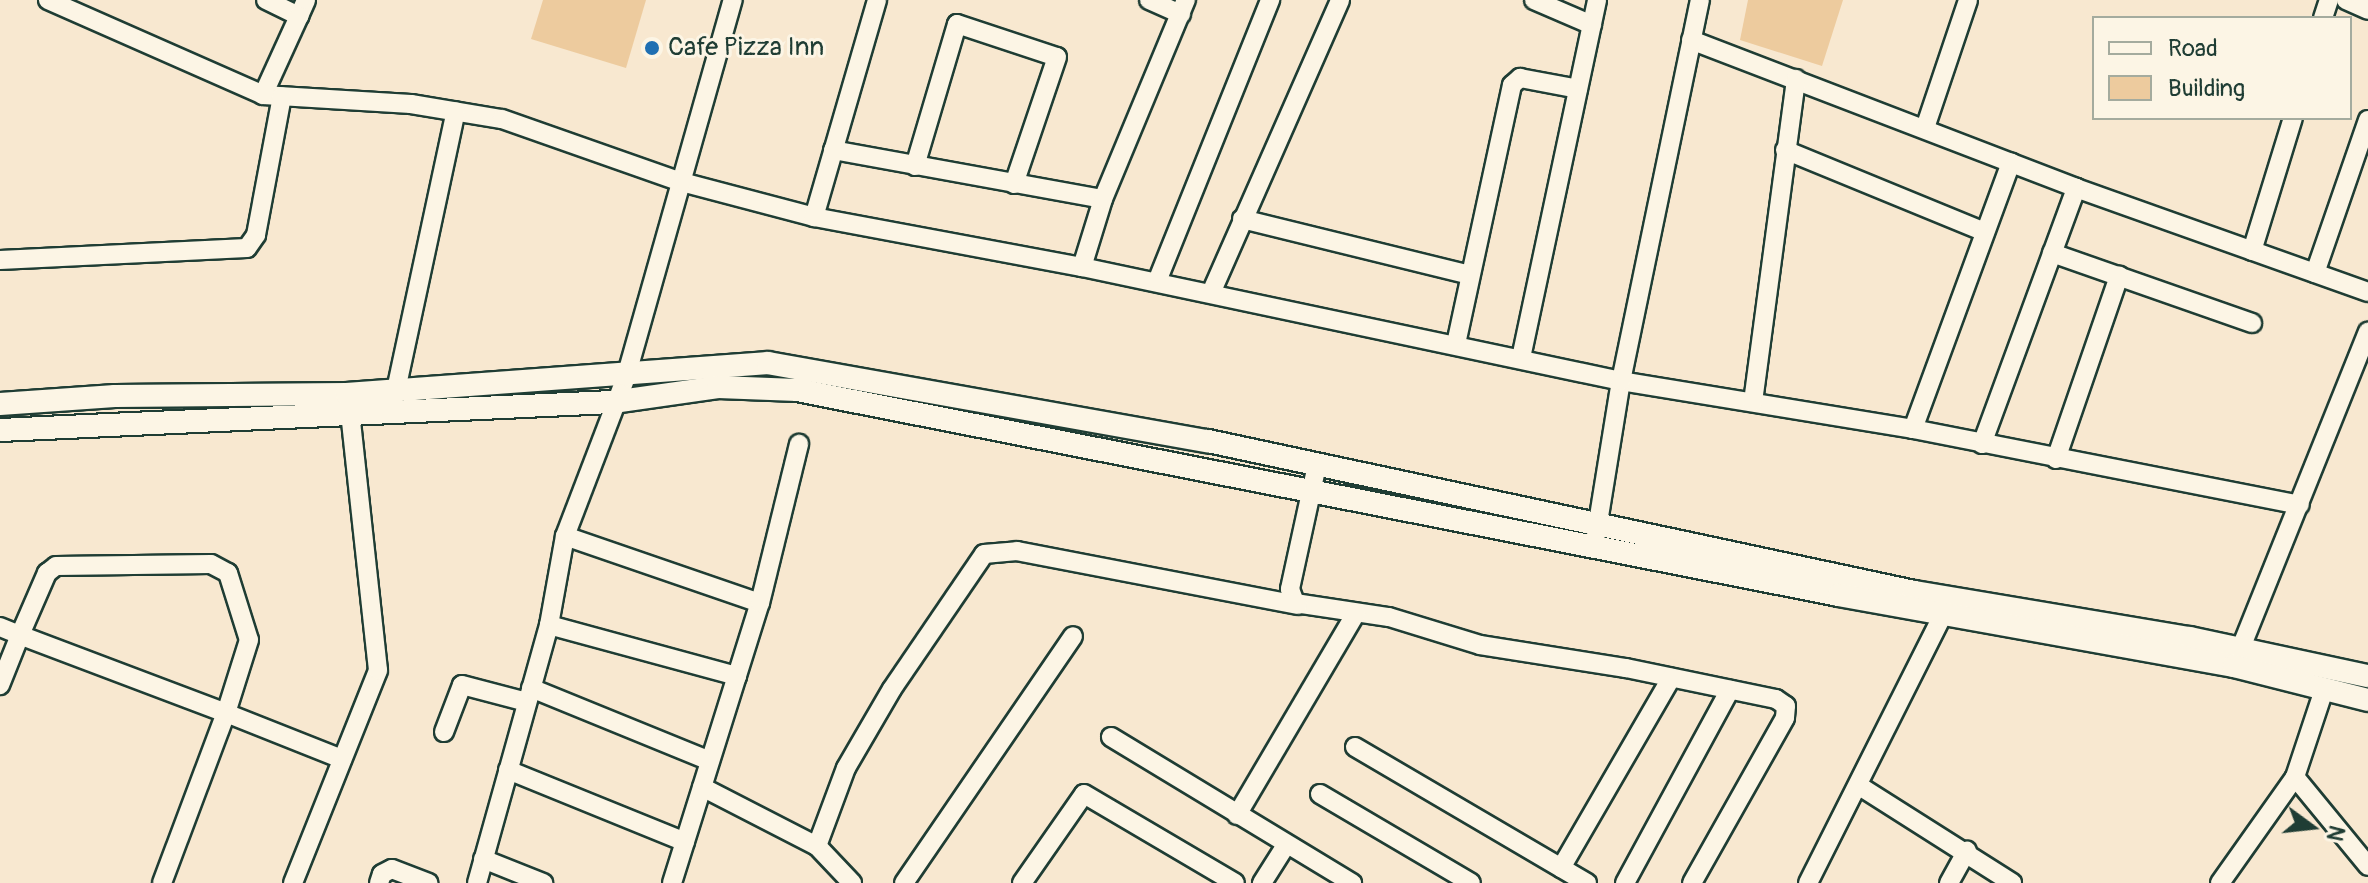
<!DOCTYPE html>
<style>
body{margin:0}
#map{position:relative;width:2368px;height:883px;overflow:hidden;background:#f8e8d0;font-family:Pangolin,sans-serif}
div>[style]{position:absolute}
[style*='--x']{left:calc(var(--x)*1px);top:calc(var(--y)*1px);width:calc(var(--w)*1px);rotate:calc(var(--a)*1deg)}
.building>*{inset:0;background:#edcb9e}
.roads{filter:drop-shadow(2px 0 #1f3d34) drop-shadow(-2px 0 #1f3d34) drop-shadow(0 2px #1f3d34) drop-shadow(0 -2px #1f3d34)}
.minor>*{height:18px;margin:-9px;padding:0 9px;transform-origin:9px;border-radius:9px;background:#fcf5e5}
.tertiary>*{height:22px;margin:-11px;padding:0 11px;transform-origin:11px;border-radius:11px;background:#fcf5e5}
.dots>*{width:22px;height:22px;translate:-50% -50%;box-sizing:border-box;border:4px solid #fcf5e5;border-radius:50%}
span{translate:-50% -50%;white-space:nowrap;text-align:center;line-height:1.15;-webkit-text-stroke:6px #fcf5e5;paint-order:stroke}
.poi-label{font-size:26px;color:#1f3d34}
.left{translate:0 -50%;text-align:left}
.legend{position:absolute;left:2092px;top:16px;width:260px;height:104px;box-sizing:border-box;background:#fcf5e5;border:2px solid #a4ab9e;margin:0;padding:10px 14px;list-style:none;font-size:24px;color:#1f3d34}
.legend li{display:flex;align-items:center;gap:16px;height:40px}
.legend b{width:40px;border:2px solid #a4ab9e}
.north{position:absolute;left:2272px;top:787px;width:80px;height:80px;-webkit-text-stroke:6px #fcf5e5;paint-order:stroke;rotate:105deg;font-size:22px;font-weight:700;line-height:32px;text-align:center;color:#1f3d34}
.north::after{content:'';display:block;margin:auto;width:28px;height:36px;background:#1f3d34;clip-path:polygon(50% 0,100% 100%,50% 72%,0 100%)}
</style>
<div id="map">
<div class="building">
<div style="clip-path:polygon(543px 0,646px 0,626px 68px,531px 39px)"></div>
<div style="clip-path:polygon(1748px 0,1843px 0,1822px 66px,1740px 40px)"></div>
</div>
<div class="roads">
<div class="minor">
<div style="--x:48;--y:0;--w:235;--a:23.8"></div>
<div style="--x:263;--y:95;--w:148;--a:3.5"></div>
<div style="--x:411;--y:104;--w:92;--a:9.4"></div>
<div style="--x:502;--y:119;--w:187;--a:19.4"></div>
<div style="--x:678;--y:181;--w:141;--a:14.8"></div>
<div style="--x:814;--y:217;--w:226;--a:-73.8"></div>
<div style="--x:266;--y:0;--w:37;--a:26"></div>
<div style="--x:299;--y:16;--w:17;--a:-66"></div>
<div style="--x:1149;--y:0;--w:35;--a:24"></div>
<div style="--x:1534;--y:0;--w:63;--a:23.3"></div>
<div style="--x:2346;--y:0;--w:24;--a:24"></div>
<div style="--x:2323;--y:18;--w:19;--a:-72"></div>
<div style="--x:1691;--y:40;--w:412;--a:21"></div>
<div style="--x:2076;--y:188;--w:310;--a:19.6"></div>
<div style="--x:263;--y:95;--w:87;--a:-65.5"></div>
<div style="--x:1925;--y:128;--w:135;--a:-71.4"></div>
<div style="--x:833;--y:150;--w:274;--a:10.3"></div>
<div style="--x:1785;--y:150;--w:216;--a:22.3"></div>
<div style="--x:915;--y:166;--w:148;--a:-73.5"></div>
<div style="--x:957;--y:24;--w:105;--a:18.3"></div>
<div style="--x:1057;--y:57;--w:134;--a:108.7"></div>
<div style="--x:814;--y:217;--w:273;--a:10.6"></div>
<div style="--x:1082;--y:267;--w:71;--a:-72.8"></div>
<div style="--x:1103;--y:199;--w:216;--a:-67.4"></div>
<div style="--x:1242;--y:219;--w:235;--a:13.8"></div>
<div style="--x:2252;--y:251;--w:139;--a:-72.9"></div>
<div style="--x:2052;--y:253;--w:212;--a:19.3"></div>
<div style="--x:0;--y:260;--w:247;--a:-2.8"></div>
<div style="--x:247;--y:248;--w:16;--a:-55"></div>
<div style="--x:256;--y:235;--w:141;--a:-79.4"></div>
<div style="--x:1082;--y:267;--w:551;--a:11.94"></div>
<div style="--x:1621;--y:381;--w:296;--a:9.3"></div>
<div style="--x:1913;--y:429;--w:394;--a:11.1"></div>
<div style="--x:2315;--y:273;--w:162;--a:-70.9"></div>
<div style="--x:1158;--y:279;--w:301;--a:-68.1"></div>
<div style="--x:1211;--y:293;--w:320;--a:-66.2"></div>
<div style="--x:1456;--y:344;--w:265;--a:-77.8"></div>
<div style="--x:1512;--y:85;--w:11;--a:-41"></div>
<div style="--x:1520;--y:78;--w:59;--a:10.7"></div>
<div style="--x:1521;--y:358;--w:366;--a:-78"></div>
<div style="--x:396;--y:390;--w:285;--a:-77.9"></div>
<div style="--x:1753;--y:402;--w:326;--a:-82.4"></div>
<div style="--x:1913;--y:429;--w:284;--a:-69.8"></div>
<div style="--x:1982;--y:444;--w:273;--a:-69.8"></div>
<div style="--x:2056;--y:459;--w:194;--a:-71"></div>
<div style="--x:1317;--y:465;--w:127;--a:102.3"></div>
<div style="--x:1290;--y:589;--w:15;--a:70"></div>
<div style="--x:1295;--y:603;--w:95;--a:8.5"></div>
<div style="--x:1389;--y:617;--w:95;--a:17.1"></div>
<div style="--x:1480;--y:645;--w:148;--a:9"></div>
<div style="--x:1626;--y:668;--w:153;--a:11.7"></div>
<div style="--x:1776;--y:699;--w:12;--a:35"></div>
<div style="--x:1786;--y:706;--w:12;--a:95"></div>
<div style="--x:1785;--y:718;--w:189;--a:119.4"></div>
<div style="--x:1596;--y:535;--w:156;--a:-80.8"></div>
<div style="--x:1621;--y:381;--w:389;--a:-78.3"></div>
<div style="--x:565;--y:536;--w:206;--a:19"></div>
<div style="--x:211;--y:564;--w:19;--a:28"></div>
<div style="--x:228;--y:573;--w:70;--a:72.6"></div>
<div style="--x:249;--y:640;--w:77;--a:107.5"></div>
<div style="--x:226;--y:713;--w:220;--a:-159.3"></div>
<div style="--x:20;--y:635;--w:68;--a:-66.5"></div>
<div style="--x:47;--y:573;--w:11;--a:-38"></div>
<div style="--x:56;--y:566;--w:155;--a:-0.7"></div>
<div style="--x:549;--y:625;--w:195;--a:15.2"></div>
<div style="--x:0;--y:627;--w:22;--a:22"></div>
<div style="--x:20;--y:635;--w:54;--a:111.8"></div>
<div style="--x:2236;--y:660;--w:354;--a:-68.1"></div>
<div style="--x:531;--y:688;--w:193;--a:22.2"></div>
<div style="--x:444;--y:732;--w:50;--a:-69"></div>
<div style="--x:462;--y:685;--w:67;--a:14.7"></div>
<div style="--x:1111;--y:737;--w:282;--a:31.2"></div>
<div style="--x:1355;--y:747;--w:269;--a:30.4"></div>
<div style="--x:508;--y:770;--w:191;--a:22.1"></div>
<div style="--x:2295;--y:777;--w:115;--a:50.6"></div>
<div style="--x:702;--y:787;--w:129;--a:27.2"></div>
<div style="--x:817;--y:846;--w:51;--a:46.6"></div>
<div style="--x:1861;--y:787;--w:179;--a:32.4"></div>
<div style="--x:1320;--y:794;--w:175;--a:30.5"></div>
<div style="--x:1237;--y:815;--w:234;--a:-59.5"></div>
<div style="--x:817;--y:846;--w:83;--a:-69.6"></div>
<div style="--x:846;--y:768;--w:91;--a:-59.8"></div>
<div style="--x:892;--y:689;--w:163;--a:-55.7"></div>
<div style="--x:984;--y:554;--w:33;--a:-5"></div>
<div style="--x:1017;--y:551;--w:286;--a:10.9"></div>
<div style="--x:483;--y:859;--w:65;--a:21.8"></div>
<div style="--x:1561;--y:868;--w:220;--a:-59.9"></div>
<div style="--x:162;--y:883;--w:182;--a:-69.4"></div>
<div style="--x:226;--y:713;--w:125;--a:21.6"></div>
<div style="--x:293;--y:883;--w:229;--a:-68.2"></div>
<div style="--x:378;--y:670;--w:258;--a:-96.2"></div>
<div style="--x:379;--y:883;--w:9;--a:-72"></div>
<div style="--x:382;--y:874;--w:11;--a:-27"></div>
<div style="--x:392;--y:869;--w:39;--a:21"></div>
<div style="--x:477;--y:883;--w:268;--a:-74.4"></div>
<div style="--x:549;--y:625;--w:90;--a:-79.8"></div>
<div style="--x:565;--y:536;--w:170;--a:-69"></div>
<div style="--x:626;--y:377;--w:392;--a:-74.2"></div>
<div style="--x:672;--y:883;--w:294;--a:-72.6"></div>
<div style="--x:760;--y:603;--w:164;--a:-76.2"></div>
<div style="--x:904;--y:883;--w:299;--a:-55.6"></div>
<div style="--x:1022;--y:883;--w:108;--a:-55.1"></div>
<div style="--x:1084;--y:794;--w:175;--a:30.5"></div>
<div style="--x:1262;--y:883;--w:45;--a:-57.7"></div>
<div style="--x:1625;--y:883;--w:220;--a:-61.5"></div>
<div style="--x:1808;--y:883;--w:300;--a:-63.3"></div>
<div style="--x:1949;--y:883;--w:37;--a:-61"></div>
<div style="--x:2220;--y:883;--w:130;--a:-54.7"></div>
<div style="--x:2295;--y:777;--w:92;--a:-71.6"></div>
</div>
<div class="tertiary">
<div style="--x:0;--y:404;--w:115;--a:-4"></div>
<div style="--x:115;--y:396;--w:232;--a:-0.5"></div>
<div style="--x:347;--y:394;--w:422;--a:-4.2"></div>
<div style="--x:768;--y:363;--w:447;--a:10.1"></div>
<div style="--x:1208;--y:441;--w:722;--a:12.07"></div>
<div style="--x:1914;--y:592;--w:280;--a:9.5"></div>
<div style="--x:2190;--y:638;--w:182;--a:12.1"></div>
<div style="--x:0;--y:430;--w:614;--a:-2.62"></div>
<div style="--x:613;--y:402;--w:106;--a:-8.1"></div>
<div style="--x:718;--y:387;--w:79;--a:2.2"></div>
<div style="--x:797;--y:390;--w:1062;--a:11.13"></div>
<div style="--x:1839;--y:595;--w:401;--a:10.2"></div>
<div style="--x:2234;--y:666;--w:138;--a:14.2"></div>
</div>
</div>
<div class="dots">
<div style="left:652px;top:48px;background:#1f6fb2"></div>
</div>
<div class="poi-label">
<span class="left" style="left:668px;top:48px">Cafe Pizza Inn</span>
</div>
<ul class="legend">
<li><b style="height:10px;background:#fcf5e5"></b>Road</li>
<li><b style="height:22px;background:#edcb9e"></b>Building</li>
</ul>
<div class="north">N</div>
</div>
